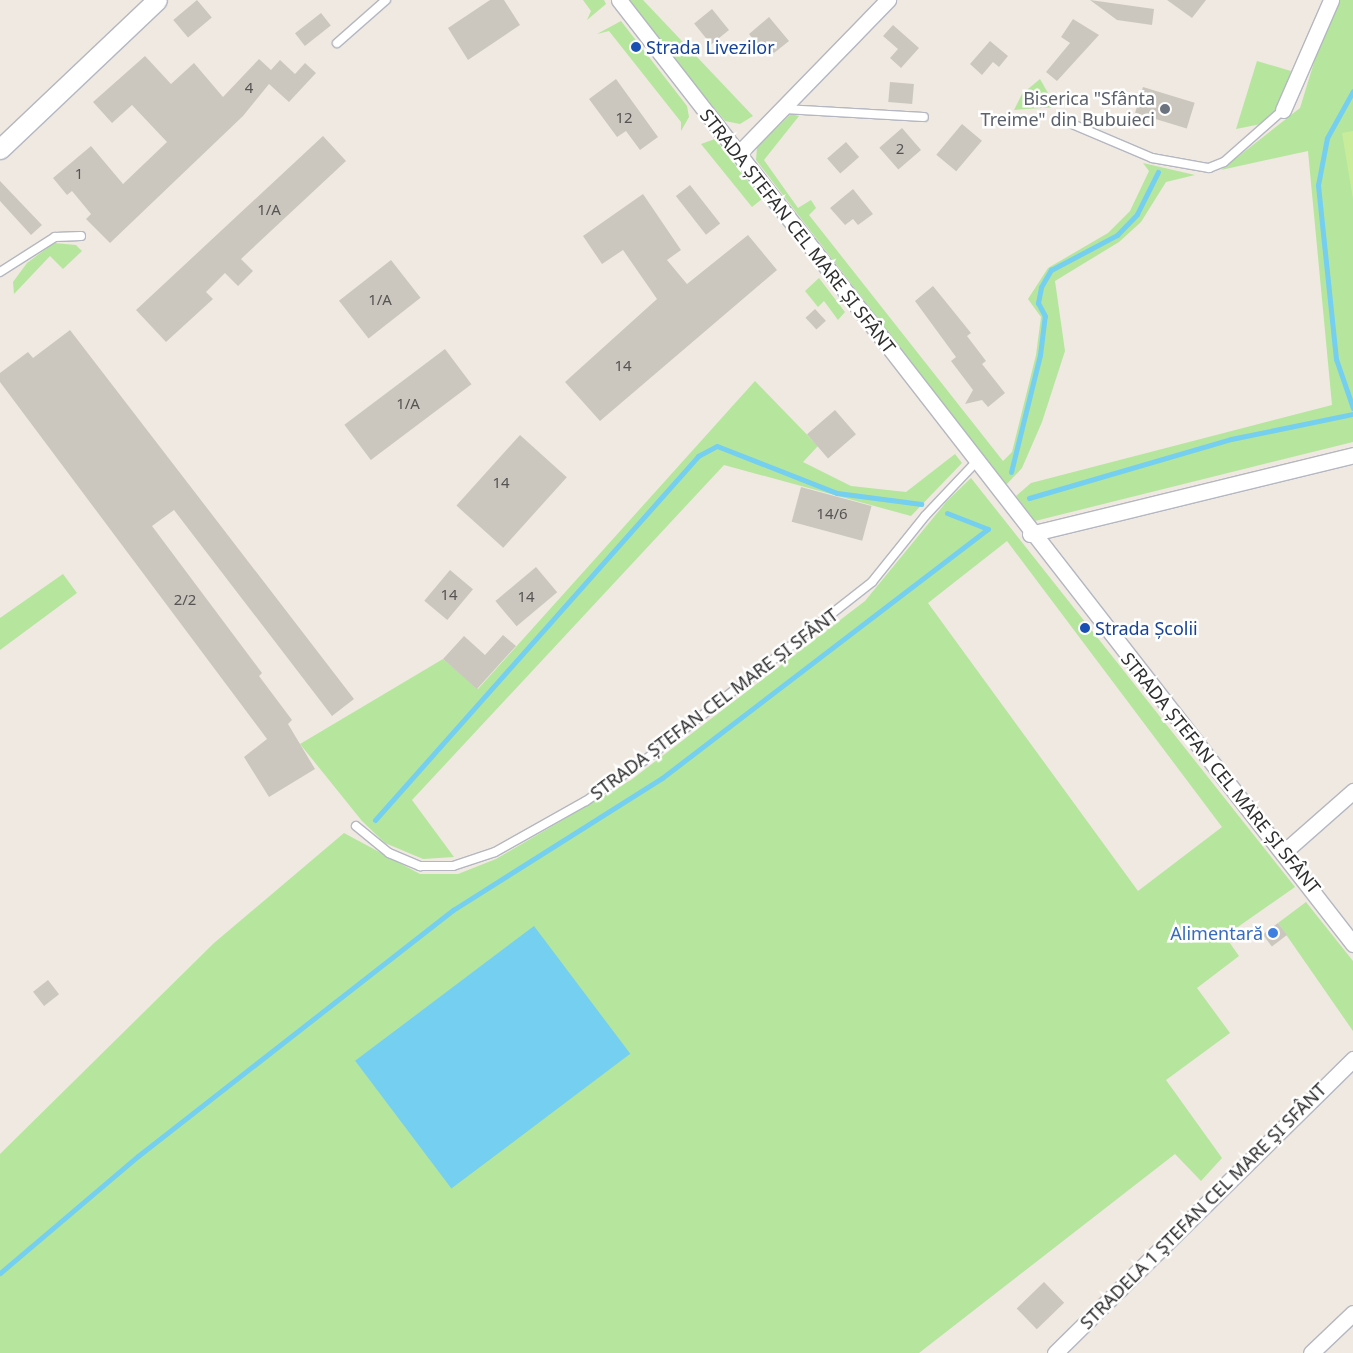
<!DOCTYPE html>
<meta charset="utf-8">
<style>
body{margin:0}
#map{position:relative;width:1353px;height:1353px;overflow:hidden;background:#efe9e1;font-family:"Noto Sans",sans-serif}
div>[style]{position:absolute}
[style*='--x']{left:calc(var(--x)*1px);top:calc(var(--y)*1px);width:calc(var(--w)*1px);rotate:calc(var(--a)*1deg)}
.green>*{inset:0;background:#b6e59e}
.pitch>*{inset:0;background:#c9ec9a}
.water>*{inset:0;background:#75cff0;transform-origin:0 0}
.stream>*{height:5px;margin:-2.5px;padding:0 2.5px;transform-origin:2.5px;border-radius:2.5px;background:#75cff0}
.building>*{inset:0;background:#cbc7bf;transform-origin:0 0}
.roads{filter:drop-shadow(1px 0 #b4b7c1) drop-shadow(-1px 0 #b4b7c1) drop-shadow(0 1px #b4b7c1) drop-shadow(0 -1px #b4b7c1)}
.service>*{height:8px;margin:-4px;padding:0 4px;transform-origin:4px;border-radius:4px;background:#fff}
.minor>*{height:15px;margin:-7.5px;padding:0 7.5px;transform-origin:7.5px;border-radius:7.5px;background:#fff}
.tertiary>*{height:19px;margin:-9.5px;padding:0 9.5px;transform-origin:9.5px;border-radius:9.5px;background:#fff}
.dots>*{width:14px;height:14px;translate:-50% -50%;box-sizing:border-box;border:2px solid #fff;border-radius:50%}
span{translate:-50% -50%;white-space:nowrap;text-align:center;line-height:1.15;-webkit-text-stroke:5px #fff;paint-order:stroke}
.number-label{font-size:15px;color:#555452}
.number-label span{-webkit-text-stroke-width:0}
.transit-label{font-size:18px;color:#164399}
.left{translate:0 -50%;text-align:left}
.worship-label{font-size:18px;color:#5b616d}
.right{translate:-100% -50%;text-align:right}
.street-label{font-size:18px;color:#2e2e2e}
.shop-label{font-size:18px;color:#366cbe}
</style>
<div id="map">
<div class="green">
<div style="clip-path:polygon(583px 0,604px 0,606px 4px,587px 20px,591px 11px)"></div>
<div style="clip-path:polygon(625px 0,643px 0,753px 116px,740px 124px,725px 121px)"></div>
<div style="clip-path:polygon(1340px 0,1353px 0,1353px 442px,1035px 521px,1016px 496px,1031px 483px,1332px 405px,1308px 151px,1221px 170px,1300px 108px,1323px 33px)"></div>
<div style="clip-path:polygon(621px 21px,687px 106px,689px 117px,681px 131px,681px 122px,609px 31px,597px 34px)"></div>
<div style="clip-path:polygon(1257px 61px,1291px 71px,1277px 110px,1261px 124px,1236px 129px)"></div>
<div style="clip-path:polygon(1040px 79px,1056px 107px,1014px 110px,1022px 94px)"></div>
<div style="clip-path:polygon(791px 114px,799px 116px,764px 160px,798px 208px,811px 200px,816px 208px,809px 215px,1003px 461px,1012px 452px,1036px 355px,1041px 317px,1028px 299px,1048px 268px,1108px 233px,1130px 211px,1149px 171px,1143px 163px,1195px 175px,1166px 182px,1141px 222px,1119px 242px,1055px 281px,1065px 351px,1042px 422px,1022px 468px,1006px 485px,756px 160px,757px 147px)"></div>
<div style="clip-path:polygon(715px 139px,762px 199px,752px 207px,701px 144px)"></div>
<div style="clip-path:polygon(54px 243px,76px 245px,82px 251px,63px 269px,50px 256px,14px 294px,13px 282px,27px 263px)"></div>
<div style="clip-path:polygon(819px 278px,845px 312px,838px 320px,824px 301px,818px 307px,805px 291px)"></div>
<div style="clip-path:polygon(755px 381px,818px 446px,803px 462px,851px 486px,906px 492px,955px 454px,962px 463px,911px 516px,724px 465px,412px 800px,454px 857px,423px 859px,385px 843px,362px 821px,300px 744px,443px 659px,478px 689px)"></div>
<div style="clip-path:polygon(evenodd,971px 478px,1295px 887px,1225px 936px,1239px 956px,1197px 988px,1230px 1033px,1166px 1080px,1222px 1158px,1201px 1181px,1175px 1154px,919px 1353px,0 1353px,0 1154px,214px 943px,344px 833px,420px 874px,458px 874px,496px 859px,631px 780px,865px 601px,947px 501px,971px 478px,1007px 541px,1222px 827px,1138px 891px,928px 603px,1007px 541px)"></div>
<div style="clip-path:polygon(63px 574px,77px 593px,0 650px,0 618px)"></div>
<div style="clip-path:polygon(1306px 902px,1353px 961px,1353px 1031px,1278px 923px)"></div>
</div>
<div class="pitch">
<div style="clip-path:polygon(1353px 131px,1353px 199px,1342px 133px)"></div>
</div>
<div class="water">
<div style="left:534px;top:926px;width:160px;height:224px;rotate:53deg"></div>
</div>
<div class="stream">
<div style="--x:1353;--y:91;--w:54;--a:119"></div>
<div style="--x:1327;--y:138;--w:48;--a:100.8"></div>
<div style="--x:1318;--y:185;--w:175;--a:84.1"></div>
<div style="--x:1336;--y:359;--w:52;--a:70.9"></div>
<div style="--x:1011;--y:472;--w:121;--a:-76.1"></div>
<div style="--x:1040;--y:355;--w:39;--a:-83"></div>
<div style="--x:1045;--y:316;--w:15;--a:-118"></div>
<div style="--x:1038;--y:303;--w:16;--a:-79"></div>
<div style="--x:1041;--y:287;--w:20;--a:-60"></div>
<div style="--x:1051;--y:270;--w:75;--a:-27.9"></div>
<div style="--x:1117;--y:235;--w:29;--a:-46"></div>
<div style="--x:1137;--y:214;--w:47;--a:-63.4"></div>
<div style="--x:1029;--y:498;--w:210;--a:-16.3"></div>
<div style="--x:1231;--y:439;--w:125;--a:-11.6"></div>
<div style="--x:947;--y:513;--w:44;--a:21.3"></div>
<div style="--x:375;--y:820;--w:487;--a:-48.4"></div>
<div style="--x:698;--y:456;--w:21;--a:-28"></div>
<div style="--x:717;--y:446;--w:129;--a:21.4"></div>
<div style="--x:837;--y:493;--w:85;--a:7.5"></div>
<div style="--x:0;--y:1273;--w:181;--a:-40.3"></div>
<div style="--x:138;--y:1156;--w:400;--a:-38"></div>
<div style="--x:453;--y:910;--w:247;--a:-32.3"></div>
<div style="--x:662;--y:778;--w:410;--a:-37.4"></div>
</div>
<div class="building">
<div style="left:197px;top:0;width:23px;height:31px;rotate:50deg"></div>
<div style="clip-path:polygon(490px 0,504px 0,520px 25px,468px 60px,448px 28px)"></div>
<div style="clip-path:polygon(1090px 0,1154px 9px,1152px 25px,1117px 20px)"></div>
<div style="clip-path:polygon(1167px 0,1206px 0,1192px 18px)"></div>
<div style="left:712px;top:9px;width:27px;height:23px;rotate:51deg"></div>
<div style="left:321px;top:13px;width:16px;height:33px;rotate:52deg"></div>
<div style="clip-path:polygon(769px 17px,789px 41px,774px 53px,768px 47px,763px 51px,749px 34px)"></div>
<div style="clip-path:polygon(1073px 19px,1099px 35px,1057px 81px,1046px 72px,1070px 43px,1061px 37px)"></div>
<div style="clip-path:polygon(893px 25px,919px 48px,901px 68px,890px 58px,898px 49px,883px 36px)"></div>
<div style="clip-path:polygon(990px 41px,1008px 56px,999px 67px,993px 62px,982px 75px,970px 64px)"></div>
<div style="clip-path:polygon(145px 56px,171px 84px,194px 63px,223px 97px,259px 59px,271px 70px,280px 60px,295px 74px,305px 63px,316px 73px,289px 102px,269px 84px,243px 116px,110px 243px,86px 219px,91px 214px,72px 191px,67px 195px,53px 178px,91px 146px,123px 184px,167px 142px,132px 105px,112px 123px,93px 102px)"></div>
<div style="clip-path:polygon(616px 79px,658px 137px,640px 150px,626px 131px,617px 137px,589px 99px)"></div>
<div style="left:890px;top:82px;width:24px;height:20px;rotate:5deg"></div>
<div style="left:1143px;top:87px;width:54px;height:27px;rotate:17deg"></div>
<div style="left:962px;top:124px;width:26px;height:40px;rotate:40deg"></div>
<div style="left:902px;top:128px;width:29px;height:30px;rotate:49deg"></div>
<div style="clip-path:polygon(323px 136px,346px 161px,241px 259px,253px 271px,238px 286px,225px 273px,206px 292px,213px 299px,166px 342px,136px 310px)"></div>
<div style="left:846px;top:142px;width:20px;height:25px;rotate:49deg"></div>
<div style="clip-path:polygon(0 181px,42px 225px,31px 235px,0 201px)"></div>
<div style="left:690px;top:185px;width:49px;height:18px;rotate:52deg"></div>
<div style="clip-path:polygon(853px 189px,873px 214px,858px 225px,853px 219px,845px 225px,830px 208px)"></div>
<div style="clip-path:polygon(643px 194px,681px 250px,667px 260px,687px 284px,748px 235px,777px 270px,600px 421px,565px 382px,657px 299px,623px 250px,602px 264px,583px 236px)"></div>
<div style="left:391px;top:260px;width:48px;height:66px;rotate:52deg"></div>
<div style="clip-path:polygon(933px 286px,971px 333px,967px 336px,986px 361px,982px 364px,1005px 393px,988px 407px,982px 400px,965px 404px,973px 390px,951px 361px,956px 357px,915px 301px)"></div>
<div style="left:815px;top:309px;width:16px;height:13px;rotate:47deg"></div>
<div style="clip-path:polygon(70px 330px,354px 699px,332px 716px,174px 510px,152px 526px,262px 673px,259px 676px,292px 720px,288px 724px,315px 769px,269px 797px,244px 757px,267px 739px,0 382px,0 373px,28px 352px,33px 358px)"></div>
<div style="left:445px;top:349px;width:44px;height:126px;rotate:53deg"></div>
<div style="left:835px;top:410px;width:32px;height:37px;rotate:49deg"></div>
<div style="left:520px;top:435px;width:63px;height:95px;rotate:42deg"></div>
<div style="left:801px;top:487px;width:73px;height:36px;rotate:15deg"></div>
<div style="left:536px;top:567px;width:33px;height:53px;rotate:50deg"></div>
<div style="left:450px;top:570px;width:30px;height:40px;rotate:40deg"></div>
<div style="clip-path:polygon(503px 635px,516px 646px,477px 689px,443px 659px,464px 636px,485px 655px)"></div>
<div style="left:1278px;top:923px;width:15px;height:19px;rotate:53deg"></div>
<div style="left:48px;top:980px;width:18px;height:19px;rotate:52deg"></div>
<div style="left:1044px;top:1282px;width:29px;height:38px;rotate:46deg"></div>
</div>
<div class="roads">
<div class="service">
<div style="--x:337;--y:43;--w:65;--a:-41.3"></div>
<div style="--x:784;--y:109;--w:140;--a:3.3"></div>
<div style="--x:1065;--y:121;--w:95;--a:23"></div>
<div style="--x:1152;--y:158;--w:58;--a:10"></div>
<div style="--x:1209;--y:168;--w:16;--a:-22"></div>
<div style="--x:1224;--y:162;--w:79;--a:-41.4"></div>
<div style="--x:0;--y:272;--w:65;--a:-32.5"></div>
<div style="--x:55;--y:237;--w:26;--a:-2"></div>
<div style="--x:356;--y:826;--w:43;--a:39.3"></div>
<div style="--x:389;--y:853;--w:34;--a:23"></div>
<div style="--x:420;--y:866;--w:33;--a:0"></div>
<div style="--x:453;--y:866;--w:44;--a:-18.4"></div>
<div style="--x:495;--y:852;--w:104;--a:-29.3"></div>
<div style="--x:586;--y:801;--w:77;--a:-34.9"></div>
<div style="--x:649;--y:757;--w:283;--a:-38.1"></div>
<div style="--x:872;--y:582;--w:85;--a:-51.2"></div>
<div style="--x:925;--y:516;--w:74;--a:-46.6"></div>
</div>
<div class="minor">
<div style="--x:619;--y:0;--w:1196;--a:52.13"></div>
<div style="--x:1283;--y:110;--w:120;--a:-66.4"></div>
<div style="--x:739;--y:153;--w:214;--a:-45.8"></div>
<div style="--x:1030;--y:534;--w:333;--a:-13.7"></div>
<div style="--x:1285;--y:851;--w:91;--a:-41.4"></div>
<div style="--x:1055;--y:1353;--w:419;--a:-44.6"></div>
<div style="--x:1311;--y:1353;--w:58;--a:-43.6"></div>
</div>
<div class="tertiary">
<div style="--x:0;--y:149;--w:216;--a:-43.5"></div>
</div>
</div>
<div class="dots">
<div style="left:636px;top:47px;background:#1a4fb4"></div>
<div style="left:1165px;top:109px;background:#6b7280"></div>
<div style="left:1085px;top:628px;background:#1a4fb4"></div>
<div style="left:1273px;top:933px;background:#3f7fe0"></div>
</div>
<div class="number-label">
<span style="left:249px;top:88px">4</span>
<span style="left:624px;top:118px">12</span>
<span style="left:900px;top:149px">2</span>
<span style="left:79px;top:174px">1</span>
<span style="left:269px;top:210px">1/A</span>
<span style="left:380px;top:300px">1/A</span>
<span style="left:623px;top:366px">14</span>
<span style="left:408px;top:404px">1/A</span>
<span style="left:501px;top:483px">14</span>
<span style="left:832px;top:514px">14/6</span>
<span style="left:449px;top:595px">14</span>
<span style="left:526px;top:597px">14</span>
<span style="left:185px;top:600px">2/2</span>
</div>
<div class="transit-label">
<span class="left" style="left:646px;top:47px">Strada Livezilor</span>
<span class="left" style="left:1095px;top:628px">Strada Școlii</span>
</div>
<div class="worship-label">
<span class="right" style="left:1155px;top:109px">Biserica "Sfânta<br>Treime" din Bubuieci</span>
</div>
<div class="street-label">
<span style="left:798px;top:231px;rotate:52deg">STRADA ȘTEFAN CEL MARE ȘI SFÂNT</span>
<span style="left:714px;top:704px;rotate:-37deg">STRADA ȘTEFAN CEL MARE ȘI SFÂNT</span>
<span style="left:1221px;top:773px;rotate:51deg">STRADA ȘTEFAN CEL MARE ȘI SFÂNT</span>
<span style="left:1203px;top:1206px;rotate:-45deg">STRADELA 1 ŞTEFAN CEL MARE ŞI SFÂNT</span>
</div>
<div class="shop-label">
<span class="right" style="left:1263px;top:933px">Alimentară</span>
</div>
</div>
